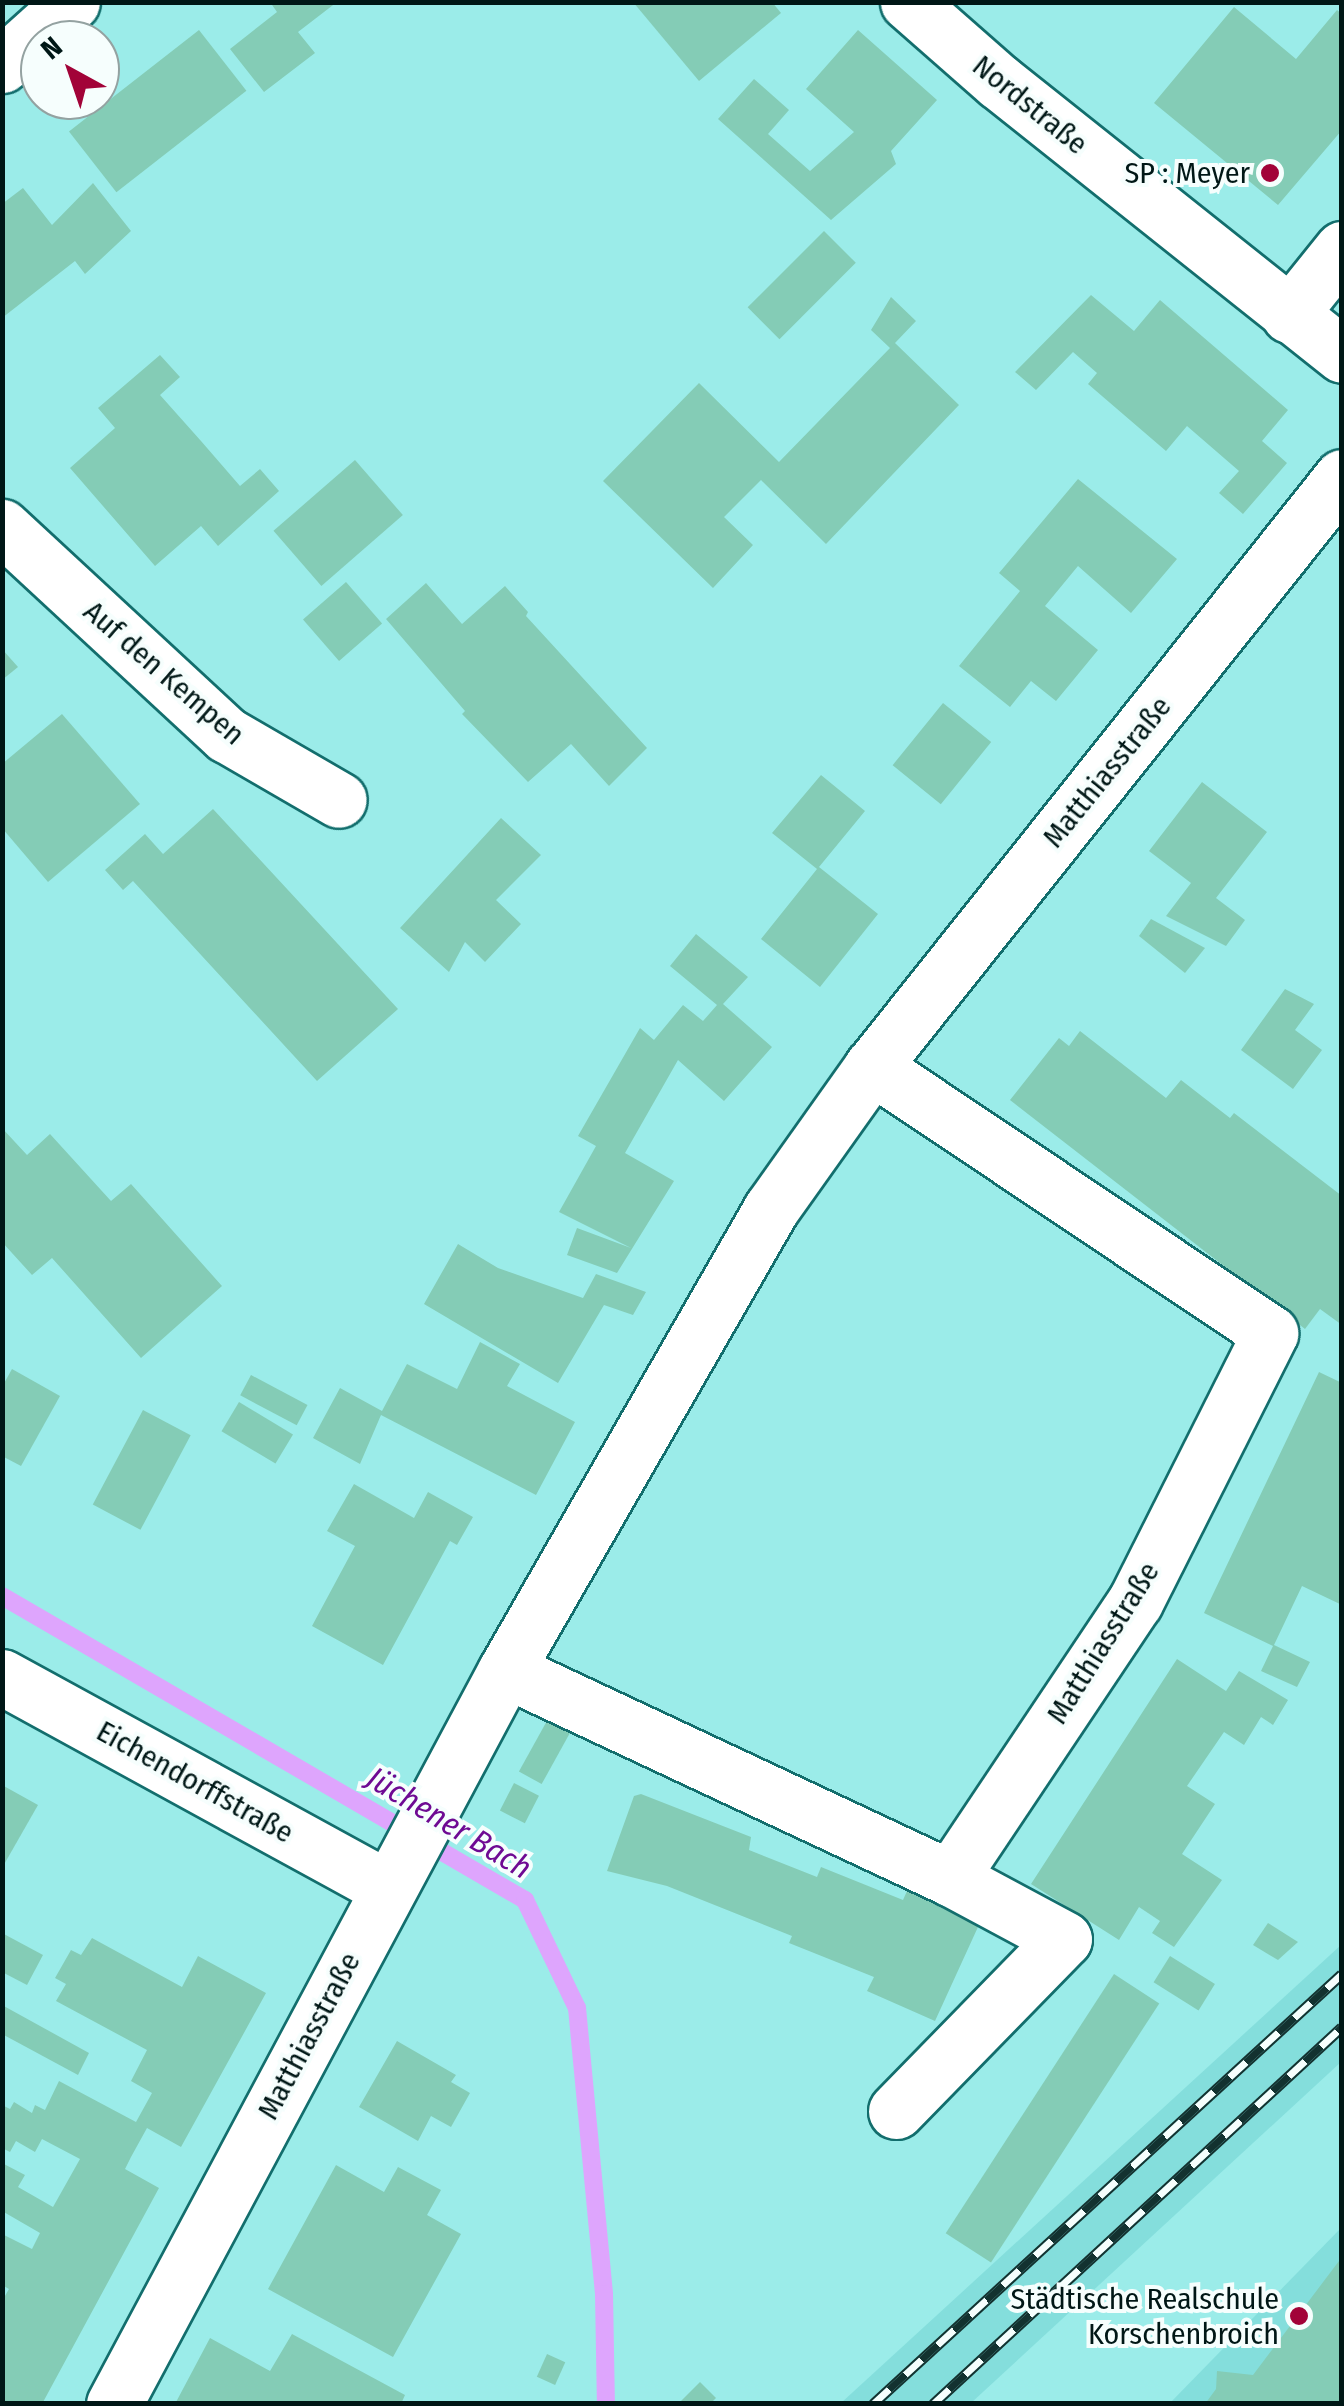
<!DOCTYPE html>
<meta charset="utf-8">
<style>
body{margin:0}
#map{position:relative;width:1344px;height:2406px;overflow:hidden;background:#9bece9;font-family:"Fira Sans Condensed",sans-serif}
div>[style]{position:absolute}
[style*='--x']{left:calc(var(--x)*1px);top:calc(var(--y)*1px);width:calc(var(--w)*1px);rotate:calc(var(--a)*1deg)}
.built>*{inset:0;background:#84dedc}
.stream>*{height:18px;margin:-9px;padding:0 9px;transform-origin:9px;border-radius:9px;background:#dea5fd}
.building>*{inset:0;background:#84ccb6;transform-origin:0 0}
.roads{filter:drop-shadow(2px 0 #136e6d) drop-shadow(-2px 0 #136e6d) drop-shadow(0 2px #136e6d) drop-shadow(0 -2px #136e6d)}
.minor>*{height:55px;margin:-27.5px;padding:0 27.5px;transform-origin:27.5px;border-radius:27.5px;background:#fff}
.rail>*{height:11px;margin-top:-5.5px;transform-origin:0;background:repeating-linear-gradient(90deg,#f6fefd 0 22px,#133230 0 44px);box-sizing:border-box;border-block:2px solid #133230}
.dots>*{width:28px;height:28px;translate:-50% -50%;box-sizing:border-box;border:5px solid #f6fefd;border-radius:50%}
span{translate:-50% -50%;white-space:nowrap;text-align:center;line-height:1.15;-webkit-text-stroke:8px #f6fefd;paint-order:stroke}
.street-label{font-size:30px;color:#001716}
.poi-label{font-size:30px;color:#001716}
.right{translate:-100% -50%;text-align:right}
.water-label{font-size:32px;color:#6e0a93;font-style:italic}
.frame{position:absolute;inset:0;border:5px solid #001716;pointer-events:none}
.north{position:absolute;left:20px;top:20px;width:100px;height:100px;box-sizing:border-box;background:#f6fefd;border:2px solid #94a2a1;border-radius:50%;rotate:320deg;font-size:28px;font-weight:700;line-height:40px;text-align:center;color:#001716}
.north::after{content:'';display:block;margin:auto;width:35px;height:45px;background:#a20338;clip-path:polygon(50% 0,100% 100%,50% 72%,0 100%)}
</style>
<div id="map">
<div class="built">
<div style="clip-path:polygon(1341px 1945px,1341px 2062px,971px 2403px,841px 2403px)"></div>
<div style="clip-path:polygon(1341px 2228px,1341px 2403px,1170px 2403px)"></div>
</div>
<div class="stream">
<div style="--x:2;--y:1596;--w:605;--a:30.17"></div>
<div style="--x:525;--y:1900;--w:120;--a:64.3"></div>
<div style="--x:577;--y:2008;--w:287;--a:84.6"></div>
<div style="--x:604;--y:2294;--w:110;--a:89"></div>
</div>
<div class="building">
<div style="clip-path:polygon(270px 2px,337px 2px,298px 32px,315px 53px,264px 92px,230px 49px,277px 12px)"></div>
<div style="clip-path:polygon(633px 2px,772px 2px,781px 13px,699px 81px)"></div>
<div style="clip-path:polygon(1234px 7px,1296px 59px,1337px 10px,1342px 14px,1342px 130px,1278px 205px,1154px 103px)"></div>
<div style="left:199px;top:30px;width:77px;height:165px;rotate:52deg"></div>
<div style="clip-path:polygon(858px 30px,937px 100px,891px 151px,896px 164px,831px 220px,718px 119px,754px 79px,789px 110px,768px 134px,810px 171px,854px 132px,806px 89px)"></div>
<div style="clip-path:polygon(93px 183px,131px 231px,85px 274px,75px 261px,2px 318px,2px 204px,23px 188px,52px 225px)"></div>
<div style="left:824px;top:231px;width:45px;height:108px;rotate:45deg"></div>
<div style="clip-path:polygon(1091px 295px,1134px 331px,1160px 300px,1288px 410px,1262px 441px,1287px 463px,1243px 514px,1219px 493px,1239px 471px,1187px 426px,1166px 451px,1088px 384px,1097px 373px,1073px 352px,1036px 390px,1015px 372px)"></div>
<div style="clip-path:polygon(891px 297px,916px 321px,895px 343px,959px 405px,826px 544px,761px 480px,724px 517px,753px 545px,713px 588px,603px 481px,699px 383px,779px 462px,890px 348px,871px 330px)"></div>
<div style="clip-path:polygon(160px 355px,180px 377px,160px 395px,201px 441px,240px 486px,260px 469px,279px 491px,218px 546px,201px 526px,155px 566px,70px 468px,115px 428px,98px 408px)"></div>
<div style="left:355px;top:460px;width:73px;height:108px;rotate:49deg"></div>
<div style="clip-path:polygon(1078px 479px,1177px 559px,1131px 613px,1078px 566px,1045px 606px,1098px 650px,1056px 701px,1031px 681px,1010px 707px,959px 666px,1020px 591px,999px 573px)"></div>
<div style="left:346px;top:582px;width:55px;height:57px;rotate:49deg"></div>
<div style="clip-path:polygon(426px 583px,462px 624px,505px 586px,528px 612px,526px 616px,647px 748px,609px 786px,571px 744px,528px 782px,462px 714px,465px 711px,386px 619px)"></div>
<div style="clip-path:polygon(2px 649px,18px 667px,2px 680px)"></div>
<div style="left:943px;top:703px;width:62px;height:80px;rotate:39deg"></div>
<div style="clip-path:polygon(62px 714px,140px 804px,48px 882px,2px 828px,2px 764px)"></div>
<div style="clip-path:polygon(821px 775px,865px 811px,819px 867px,878px 914px,820px 987px,761px 939px,817px 869px,772px 833px)"></div>
<div style="clip-path:polygon(1202px 782px,1267px 832px,1216px 898px,1245px 920px,1226px 946px,1166px 916px,1191px 883px,1149px 851px)"></div>
<div style="clip-path:polygon(213px 809px,398px 1009px,317px 1081px,133px 881px,123px 890px,105px 870px,145px 834px,163px 854px)"></div>
<div style="clip-path:polygon(501px 818px,541px 855px,496px 900px,521px 924px,485px 962px,465px 942px,449px 972px,400px 928px)"></div>
<div style="clip-path:polygon(1151px 919px,1205px 948px,1185px 973px,1139px 936px)"></div>
<div style="clip-path:polygon(696px 934px,748px 977px,723px 1004px,772px 1047px,724px 1101px,678px 1060px,625px 1153px,674px 1181px,617px 1273px,567px 1255px,577px 1228px,631px 1248px,559px 1212px,596px 1146px,578px 1136px,640px 1028px,654px 1040px,683px 1005px,703px 1021px,717px 1005px,670px 966px)"></div>
<div style="clip-path:polygon(1285px 989px,1314px 1004px,1295px 1030px,1322px 1050px,1293px 1089px,1241px 1050px)"></div>
<div style="clip-path:polygon(1080px 1031px,1166px 1098px,1181px 1080px,1230px 1118px,1234px 1113px,1342px 1196px,1342px 1325px,1320px 1309px,1305px 1329px,1010px 1100px,1059px 1038px,1069px 1046px)"></div>
<div style="clip-path:polygon(2px 1128px,27px 1155px,50px 1134px,111px 1201px,131px 1184px,222px 1286px,141px 1358px,52px 1258px,32px 1275px,2px 1242px)"></div>
<div style="clip-path:polygon(458px 1244px,498px 1268px,583px 1298px,596px 1274px,646px 1292px,633px 1315px,604px 1305px,558px 1383px,424px 1304px)"></div>
<div style="clip-path:polygon(480px 1342px,520px 1364px,507px 1386px,575px 1422px,536px 1495px,381px 1415px,360px 1464px,313px 1438px,340px 1388px,382px 1411px,407px 1364px,457px 1389px)"></div>
<div style="clip-path:polygon(12px 1369px,60px 1396px,21px 1466px,2px 1456px,2px 1387px)"></div>
<div style="clip-path:polygon(1319px 1372px,1342px 1383px,1342px 1605px,1302px 1586px,1274px 1645px,1310px 1662px,1297px 1687px,1261px 1671px,1273px 1646px,1204px 1613px)"></div>
<div style="left:251px;top:1375px;width:64px;height:23px;rotate:28deg"></div>
<div style="left:239px;top:1402px;width:63px;height:34px;rotate:31deg"></div>
<div style="left:143px;top:1410px;width:54px;height:107px;rotate:28deg"></div>
<div style="clip-path:polygon(354px 1484px,414px 1518px,428px 1492px,473px 1517px,457px 1545px,450px 1541px,383px 1665px,312px 1626px,355px 1546px,327px 1531px)"></div>
<div style="clip-path:polygon(1177px 1659px,1226px 1691px,1239px 1671px,1288px 1700px,1273px 1725px,1261px 1717px,1244px 1745px,1224px 1732px,1187px 1786px,1215px 1804px,1182px 1854px,1222px 1880px,1174px 1947px,1152px 1933px,1160px 1921px,1139px 1907px,1119px 1940px,1031px 1884px)"></div>
<div style="left:548px;top:1719px;width:26px;height:60px;rotate:29deg"></div>
<div style="left:514px;top:1783px;width:28px;height:31px;rotate:27deg"></div>
<div style="clip-path:polygon(2px 1785px,38px 1805px,2px 1868px)"></div>
<div style="clip-path:polygon(641px 1794px,751px 1837px,749px 1850px,817px 1877px,821px 1867px,903px 1900px,911px 1882px,983px 1916px,935px 2021px,867px 1991px,874px 1977px,789px 1943px,792px 1936px,667px 1886px,607px 1871px,634px 1796px)"></div>
<div style="clip-path:polygon(1268px 1923px,1298px 1942px,1278px 1960px,1253px 1945px)"></div>
<div style="clip-path:polygon(2px 1933px,43px 1955px,27px 1985px,2px 1972px)"></div>
<div style="clip-path:polygon(92px 1938px,182px 1987px,198px 1956px,266px 1993px,181px 2147px,147px 2128px,131px 2157px,125px 2169px,159px 2188px,42px 2404px,2px 2404px,2px 2301px,9px 2289px,2px 2285px,2px 2234px,32px 2249px,40px 2233px,2px 2211px,2px 2163px,25px 2175px,18px 2187px,53px 2207px,80px 2159px,42px 2139px,35px 2152px,16px 2141px,10px 2152px,2px 2148px,2px 2105px,10px 2109px,14px 2102px,32px 2113px,35px 2105px,45px 2110px,59px 2081px,136px 2122px,152px 2093px,131px 2081px,147px 2050px,56px 2001px,66px 1984px,55px 1978px,71px 1950px,81px 1955px)"></div>
<div style="left:1170px;top:1956px;width:53px;height:31px;rotate:32deg"></div>
<div style="left:1114px;top:1974px;width:54px;height:309px;rotate:33deg"></div>
<div style="clip-path:polygon(2px 2005px,89px 2053px,78px 2075px,2px 2034px)"></div>
<div style="clip-path:polygon(397px 2041px,456px 2075px,451px 2082px,470px 2093px,451px 2127px,431px 2116px,418px 2141px,359px 2107px)"></div>
<div style="clip-path:polygon(336px 2165px,384px 2192px,398px 2167px,441px 2190px,427px 2215px,461px 2234px,393px 2357px,268px 2289px)"></div>
<div style="clip-path:polygon(1342px 2257px,1342px 2404px,1205px 2404px,1216px 2389px,1217px 2371px,1253px 2375px)"></div>
<div style="clip-path:polygon(292px 2334px,405px 2395px,401px 2404px,175px 2404px,210px 2338px,270px 2371px)"></div>
<div style="left:547px;top:2354px;width:20px;height:25px;rotate:24deg"></div>
<div style="clip-path:polygon(700px 2382px,716px 2398px,710px 2404px,678px 2404px)"></div>
</div>
<div class="roads">
<div class="minor">
<div style="--x:908;--y:2;--w:120;--a:41.3"></div>
<div style="--x:998;--y:81;--w:440;--a:38.5"></div>
<div style="--x:2;--y:65;--w:94;--a:-42"></div>
<div style="--x:1289;--y:315;--w:85;--a:-51.2"></div>
<div style="--x:2;--y:527;--w:306;--a:42.8"></div>
<div style="--x:227;--y:735;--w:129;--a:30.1"></div>
<div style="--x:506;--y:1670;--w:490;--a:25.1"></div>
<div style="--x:950;--y:1878;--w:332;--a:-56.2"></div>
<div style="--x:1135;--y:1602;--w:301;--a:-63.3"></div>
<div style="--x:1270;--y:1333;--w:479;--a:-146.2"></div>
<div style="--x:2;--y:1677;--w:440;--a:28.7"></div>
<div style="--x:896;--y:2111;--w:240;--a:-45.7"></div>
<div style="--x:1064;--y:1939;--w:129;--a:-151.8"></div>
<div style="--x:114;--y:2404;--w:832;--a:-61.9"></div>
<div style="--x:506;--y:1670;--w:532;--a:-60.11"></div>
<div style="--x:771;--y:1209;--w:174;--a:-54.6"></div>
<div style="--x:872;--y:1067;--w:754;--a:-51.46"></div>
</div>
</div>
<div class="rail">
<div style="--x:873;--y:2404;--w:636;--a:-42.52"></div>
<div style="--x:933;--y:2404;--w:556;--a:-42.67"></div>
</div>
<div class="dots">
<div style="left:1270px;top:173px;background:#a20338"></div>
<div style="left:1299px;top:2316px;background:#a20338"></div>
</div>
<div class="street-label">
<span style="left:1030px;top:105px;rotate:39deg">Nordstraße</span>
<span style="left:164px;top:673px;rotate:41deg">Auf den Kempen</span>
<span style="left:1107px;top:772px;rotate:-51deg">Matthiasstraße</span>
<span style="left:1103px;top:1643px;rotate:-58deg">Matthiasstraße</span>
<span style="left:195px;top:1782px;rotate:29deg">Eichendorffstraße</span>
<span style="left:309px;top:2036px;rotate:-62deg">Matthiasstraße</span>
</div>
<div class="poi-label">
<span class="right" style="left:1250px;top:173px">SP : Meyer</span>
<span class="right" style="left:1279px;top:2316px">Städtische Realschule<br>Korschenbroich</span>
</div>
<div class="water-label">
<span style="left:449px;top:1823px;rotate:31deg">Jüchener Bach</span>
</div>
<div class="frame"></div>
<div class="north">N</div>
</div>
